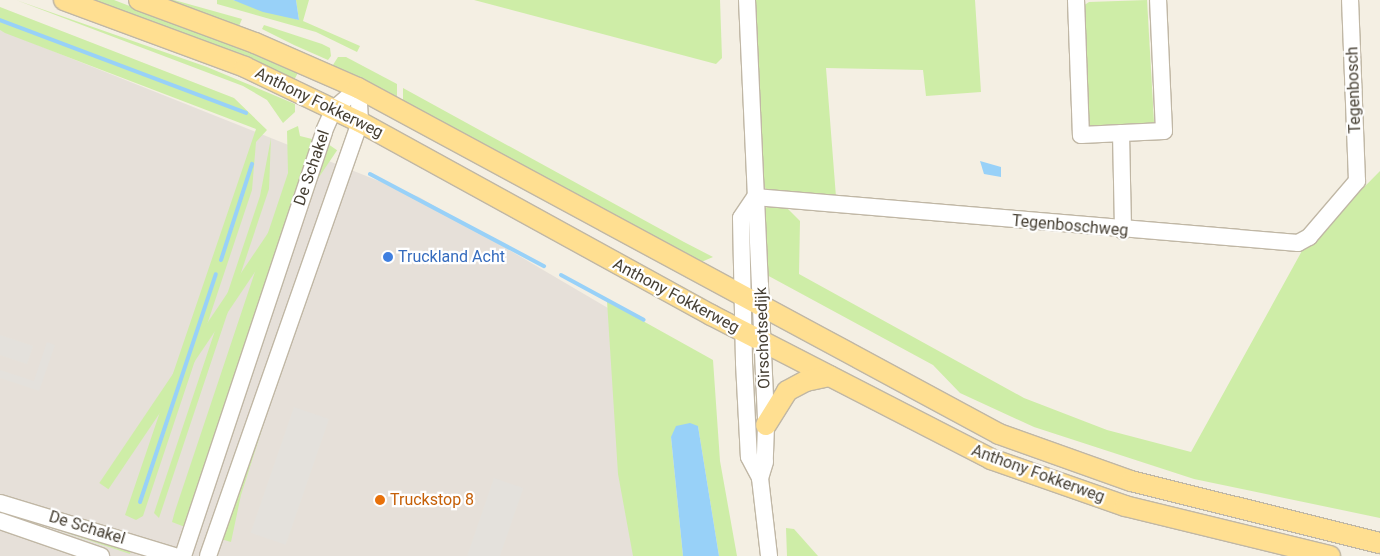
<!DOCTYPE html>
<style>
body{margin:0}
#map{position:relative;width:1380px;height:556px;overflow:hidden;background:#f4efe3;font-family:Roboto,sans-serif}
div>[style]{position:absolute}
[style*='--x']{left:calc(var(--x)*1px);top:calc(var(--y)*1px);width:calc(var(--w)*1px);rotate:calc(var(--a)*1deg)}
.industrial>*{inset:0;background:#e6e0d9}
.green>*{inset:0;background:#ceeda7;transform-origin:0 0}
.parking>*{inset:0;background:#e4e1dc;transform-origin:0 0}
.water>*{inset:0;background:#98d1f8}
.stream>*{height:4px;margin:-2px;padding:0 2px;transform-origin:2px;border-radius:2px;background:#98d1f8}
.roads{filter:drop-shadow(1px 0 #c0b7a5) drop-shadow(-1px 0 #c0b7a5) drop-shadow(0 1px #c0b7a5) drop-shadow(0 -1px #c0b7a5)}
.minor>*{height:16px;margin:-8px;padding:0 8px;transform-origin:8px;border-radius:8px;background:#fff}
.major>*{height:20px;margin:-10px;padding:0 10px;transform-origin:10px;border-radius:10px;background:#ffdf91}
.dots>*{width:14px;height:14px;translate:-50% -50%;box-sizing:border-box;border:2px solid #fff;border-radius:50%}
span{translate:-50% -50%;white-space:nowrap;text-align:center;line-height:1.15;-webkit-text-stroke:4.5px #fff;paint-order:stroke}
.street-label{font-size:16px;color:#463f33}
.shop-label{font-size:16px;color:#366cbe}
.left{translate:0 -50%;text-align:left}
.food-label{font-size:16px;color:#c56008}
</style>
<div id="map">
<div class="industrial">
<div style="clip-path:polygon(0 30px,419px 197px,613px 311px,639px 556px,0 556px)"></div>
</div>
<div class="green">
<div style="clip-path:polygon(16px 0,207px 67px,295px 104px,295px 112px,283px 123px,267px 100px,243px 86px)"></div>
<div style="clip-path:polygon(85px 0,114px 0,299px 71px,294px 80px)"></div>
<div style="clip-path:polygon(159px 0,174px 0,242px 19px,239px 26px,227px 25px)"></div>
<div style="clip-path:polygon(217px 0,233px 0,299px 20px,296px 0,309px 0,303px 21px,360px 46px,357px 52px,316px 32px,217px 4px)"></div>
<div style="clip-path:polygon(474px 0,720px 0,722px 58px,716px 64px)"></div>
<div style="clip-path:polygon(751px 0,975px 0,981px 92px,926px 96px,923px 70px,826px 68px,836px 197px,772px 194px,760px 183px)"></div>
<div style="clip-path:polygon(1147px 0,1154px 122px,1150px 127px,1088px 127px,1083px 6px,1089px 2px)"></div>
<div style="clip-path:polygon(0 7px,234px 98px,267px 130px,256px 142px,252px 190px,143px 516px,136px 520px,125px 515px,256px 129px,5px 33px,0 30px)"></div>
<div style="clip-path:polygon(264px 25px,322px 44px,330px 48px,331px 56px,328px 60px,294px 45px,262px 29px)"></div>
<div style="clip-path:polygon(338px 57px,346px 57px,397px 84px,397px 99px,331px 68px)"></div>
<div style="clip-path:polygon(403px 88px,684px 242px,713px 257px,699px 263px,403px 104px)"></div>
<div style="clip-path:polygon(298px 126px,300px 136px,312px 139px,301px 183px,185px 527px,172px 522px,175px 511px,288px 173px,287px 131px)"></div>
<div style="clip-path:polygon(271px 138px,269px 189px,159px 518px,154px 513px,260px 196px)"></div>
<div style="left:328px;top:144px;width:11px;height:409px;rotate:34deg"></div>
<div style="clip-path:polygon(1380px 171px,1380px 518px,1194px 479px,1034px 427px,960px 393px,933px 365px,765px 274px,761px 218px,767px 206px,781px 202px,800px 221px,799px 274px,1024px 398px,1107px 430px,1191px 452px,1303px 249px)"></div>
<div style="clip-path:polygon(607px 301px,713px 360px,720px 461px,737px 556px,719px 556px,698px 426px,671px 437px,683px 556px,633px 556px,618px 474px)"></div>
<div style="clip-path:polygon(291px 339px,241px 495px,231px 542px,221px 539px)"></div>
<div style="clip-path:polygon(7px 513px,132px 546px,130px 554px)"></div>
<div style="clip-path:polygon(786px 528px,794px 529px,818px 556px,787px 556px)"></div>
</div>
<div class="parking">
<div style="clip-path:polygon(0 335px,33px 346px,27px 364px,0 355px)"></div>
<div style="clip-path:polygon(47px 342px,55px 345px,39px 391px,0 378px,0 370px,34px 381px)"></div>
<div style="left:294px;top:407px;width:37px;height:133px;rotate:19deg"></div>
<div style="left:494px;top:478px;width:31px;height:82px;rotate:19deg"></div>
</div>
<div class="water">
<div style="clip-path:polygon(233px 0,296px 0,299px 20px,263px 12px)"></div>
<div style="clip-path:polygon(980px 161px,1001px 167px,1001px 177px,984px 174px)"></div>
<div style="clip-path:polygon(690px 423px,698px 426px,719px 556px,683px 556px,671px 437px,676px 426px)"></div>
</div>
<div class="stream">
<div style="--x:0;--y:20;--w:263;--a:20.7"></div>
<div style="--x:370;--y:174;--w:197;--a:27.9"></div>
<div style="--x:221;--y:260;--w:101;--a:-72.1"></div>
<div style="--x:561;--y:275;--w:94;--a:28.5"></div>
<div style="--x:140;--y:502;--w:240;--a:-71.6"></div>
</div>
<div class="roads">
<div class="minor">
<div style="--x:747;--y:0;--w:425;--a:87.4"></div>
<div style="--x:766;--y:425;--w:37;--a:92"></div>
<div style="--x:765;--y:462;--w:17;--a:107"></div>
<div style="--x:1076;--y:0;--w:135;--a:87.9"></div>
<div style="--x:1081;--y:135;--w:83;--a:-2.8"></div>
<div style="--x:1164;--y:131;--w:131;--a:-92.6"></div>
<div style="--x:1121;--y:133;--w:98;--a:88.8"></div>
<div style="--x:755;--y:197;--w:545;--a:4.84"></div>
<div style="--x:1298;--y:243;--w:13;--a:-29"></div>
<div style="--x:1309;--y:237;--w:74;--a:-49.4"></div>
<div style="--x:1357;--y:181;--w:181;--a:-92.2"></div>
<div style="--x:755;--y:197;--w:25;--a:124"></div>
<div style="--x:741;--y:218;--w:145;--a:88.8"></div>
<div style="--x:744;--y:363;--w:94;--a:87"></div>
<div style="--x:749;--y:457;--w:24;--a:62"></div>
<div style="--x:760;--y:478;--w:79;--a:83.4"></div>
<div style="--x:0;--y:503;--w:182;--a:16.9"></div>
<div style="--x:0;--y:521;--w:107;--a:19.1"></div>
<div style="--x:183;--y:556;--w:448;--a:-71.6"></div>
<div style="--x:324;--y:131;--w:24;--a:-66"></div>
<div style="--x:334;--y:109;--w:32;--a:-41"></div>
<div style="--x:208;--y:556;--w:460;--a:-70.7"></div>
<div style="--x:360;--y:122;--w:34;--a:-93"></div>
</div>
<div class="major">
<div style="--x:64;--y:0;--w:193;--a:20.3"></div>
<div style="--x:245;--y:67;--w:127;--a:25.6"></div>
<div style="--x:360;--y:122;--w:401;--a:28.8"></div>
<div style="--x:711;--y:315;--w:315;--a:27.2"></div>
<div style="--x:991;--y:459;--w:142;--a:19.3"></div>
<div style="--x:1125;--y:506;--w:211;--a:13.7"></div>
<div style="--x:139;--y:0;--w:124;--a:20.3"></div>
<div style="--x:255;--y:43;--w:112;--a:23.6"></div>
<div style="--x:358;--y:88;--w:728;--a:28.36"></div>
<div style="--x:999;--y:434;--w:140;--a:19.6"></div>
<div style="--x:1131;--y:481;--w:257;--a:14"></div>
<div style="--x:766;--y:425;--w:40;--a:-58"></div>
<div style="--x:787;--y:391;--w:21;--a:-28"></div>
<div style="--x:806;--y:381;--w:24;--a:-12"></div>
</div>
</div>
<div class="dots">
<div style="left:388px;top:257px;background:#3f7fe0"></div>
<div style="left:380px;top:500px;background:#e8710a"></div>
</div>
<div class="street-label">
<span style="left:1354px;top:90px;rotate:-92deg">Tegenbosch</span>
<span style="left:319px;top:103px;rotate:26deg">Anthony Fokkerweg</span>
<span style="left:312px;top:168px;rotate:-71deg">De Schakel</span>
<span style="left:1070px;top:226px;rotate:5deg">Tegenboschweg</span>
<span style="left:676px;top:296px;rotate:28deg">Anthony Fokkerweg</span>
<span style="left:763px;top:338px;rotate:-92deg">Oirschotsedijk</span>
<span style="left:1038px;top:474px;rotate:20deg">Anthony Fokkerweg</span>
<span style="left:87px;top:528px;rotate:17deg">De Schakel</span>
</div>
<div class="shop-label">
<span class="left" style="left:398px;top:257px">Truckland Acht</span>
</div>
<div class="food-label">
<span class="left" style="left:390px;top:500px">Truckstop 8</span>
</div>
</div>
